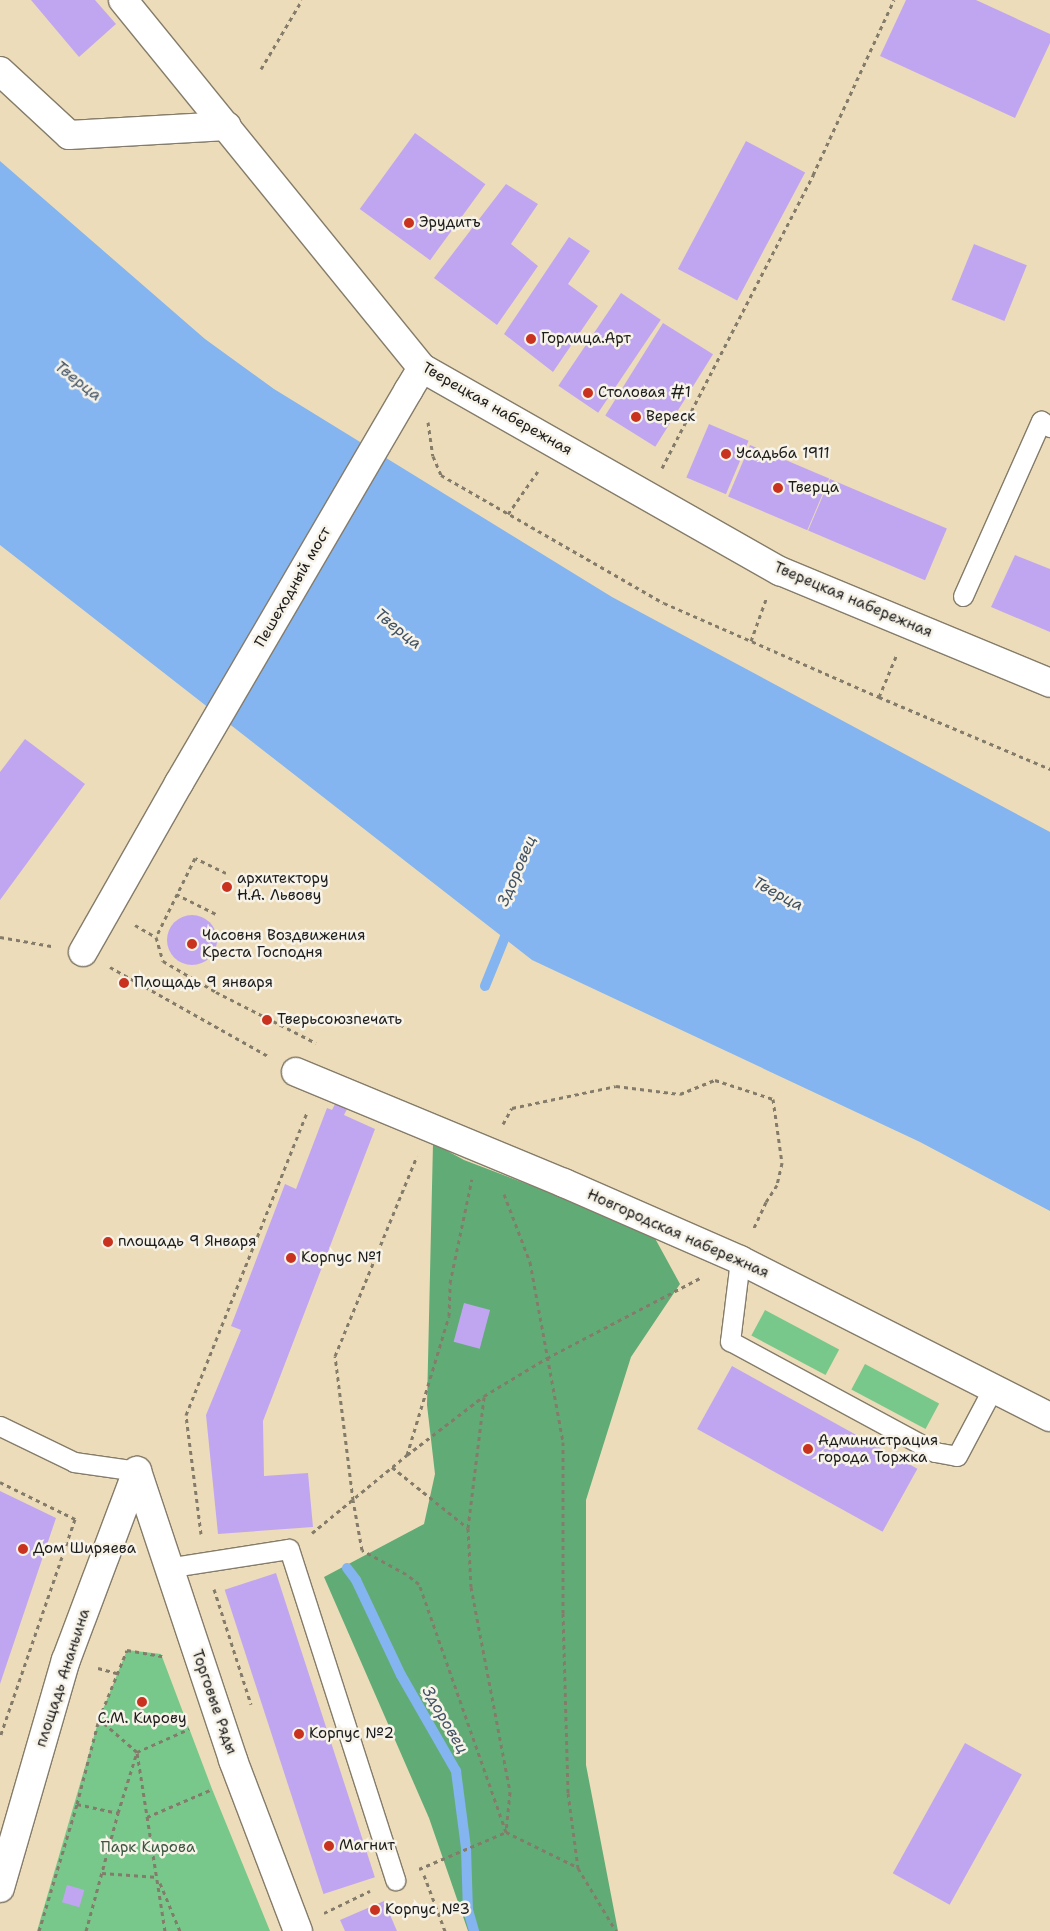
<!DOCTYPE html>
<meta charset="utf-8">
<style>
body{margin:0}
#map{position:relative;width:1050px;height:1931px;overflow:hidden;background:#eddcb9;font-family:"Shantell Sans",sans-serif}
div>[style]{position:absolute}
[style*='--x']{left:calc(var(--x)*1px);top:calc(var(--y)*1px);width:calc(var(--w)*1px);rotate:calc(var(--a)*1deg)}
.green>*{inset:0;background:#77c88a;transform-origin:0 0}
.forest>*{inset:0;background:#61ac76}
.water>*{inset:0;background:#84b5f0}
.stream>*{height:10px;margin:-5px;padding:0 5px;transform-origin:5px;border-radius:5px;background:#84b5f0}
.building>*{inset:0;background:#c0a6f0;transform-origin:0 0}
.round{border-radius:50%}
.path>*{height:3px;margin-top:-1.5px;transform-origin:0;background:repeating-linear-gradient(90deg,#847c6a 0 4px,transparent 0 8px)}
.roads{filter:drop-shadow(1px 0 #847c6a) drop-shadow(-1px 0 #847c6a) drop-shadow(0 1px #847c6a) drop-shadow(0 -1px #847c6a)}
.service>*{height:19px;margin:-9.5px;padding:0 9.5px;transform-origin:9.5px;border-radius:9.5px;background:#fff}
.pedestrian>*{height:28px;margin:-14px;padding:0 14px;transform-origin:14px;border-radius:14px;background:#fff}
.minor>*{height:28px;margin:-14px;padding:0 14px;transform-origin:14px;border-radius:14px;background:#fff}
.tertiary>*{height:28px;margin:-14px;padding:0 14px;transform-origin:14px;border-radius:14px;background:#fff}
.dots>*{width:14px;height:14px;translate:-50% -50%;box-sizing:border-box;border:2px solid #f7f3e8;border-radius:50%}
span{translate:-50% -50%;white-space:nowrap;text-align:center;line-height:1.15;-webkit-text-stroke:5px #f7f3e8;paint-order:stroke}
.poi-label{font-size:15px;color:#1c1c1c}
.left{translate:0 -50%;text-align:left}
.street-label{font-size:15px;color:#1c1c1c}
.park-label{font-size:15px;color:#3c5842}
.water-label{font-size:16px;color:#405266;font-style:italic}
</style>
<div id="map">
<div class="green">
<div style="left:765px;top:1310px;width:84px;height:29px;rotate:28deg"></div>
<div style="left:865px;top:1364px;width:84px;height:29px;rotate:28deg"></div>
<div style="clip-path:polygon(127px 1650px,161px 1654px,212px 1789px,270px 1931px,37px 1931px,99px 1719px)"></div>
</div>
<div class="forest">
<div style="clip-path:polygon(433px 1143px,464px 1160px,651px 1231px,680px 1284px,631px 1357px,586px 1500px,586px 1765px,618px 1931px,468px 1931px,429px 1818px,324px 1577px,424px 1524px,435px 1474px,427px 1405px)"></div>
</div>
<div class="water">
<div style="clip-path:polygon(0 161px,205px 339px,274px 389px,612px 597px,1050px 832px,1050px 1211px,920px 1142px,532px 960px,0 545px)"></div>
</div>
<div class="stream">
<div style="--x:485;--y:986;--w:64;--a:-67.9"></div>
<div style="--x:347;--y:1568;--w:15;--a:53"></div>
<div style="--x:356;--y:1580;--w:105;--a:64.7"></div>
<div style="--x:401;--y:1675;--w:111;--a:60.2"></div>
<div style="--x:456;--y:1771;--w:78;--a:82.6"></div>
<div style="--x:466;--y:1848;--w:62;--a:88.2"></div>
<div style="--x:468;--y:1910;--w:22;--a:74"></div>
</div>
<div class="building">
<div style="clip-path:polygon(31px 0,95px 0,116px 24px,79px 57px)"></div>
<div style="clip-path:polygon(906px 0,976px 0,1050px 34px,1050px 43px,1015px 118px,880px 56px)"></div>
<div style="left:415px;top:133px;width:87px;height:94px;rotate:36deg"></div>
<div style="left:746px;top:141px;width:67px;height:145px;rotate:28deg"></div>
<div style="clip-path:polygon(506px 184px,538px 204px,511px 244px,538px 266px,497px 325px,434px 278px)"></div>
<div style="clip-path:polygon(569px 237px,590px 251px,568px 284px,598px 306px,553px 372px,504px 334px)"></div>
<div style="left:974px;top:244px;width:57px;height:60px;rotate:22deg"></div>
<div style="left:621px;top:293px;width:48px;height:112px;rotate:34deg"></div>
<div style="left:663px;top:323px;width:59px;height:109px;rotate:32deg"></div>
<div style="left:709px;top:424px;width:43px;height:58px;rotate:23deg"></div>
<div style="left:750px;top:445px;width:86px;height:56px;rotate:23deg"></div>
<div style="left:830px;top:479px;width:127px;height:56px;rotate:23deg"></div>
<div style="clip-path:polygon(1015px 555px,1050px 569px,1050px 632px,991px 607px)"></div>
<div style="clip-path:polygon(25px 739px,85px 784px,0 900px,0 772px)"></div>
<div class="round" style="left:167px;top:915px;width:50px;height:50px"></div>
<div style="clip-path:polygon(335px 1104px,347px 1109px,344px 1115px,375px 1129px,263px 1421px,264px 1476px,308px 1473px,313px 1527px,218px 1534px,206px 1415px,241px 1330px,231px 1326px,285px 1184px,296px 1189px,327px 1108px,332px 1110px)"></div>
<div style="left:464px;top:1303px;width:27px;height:40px;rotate:15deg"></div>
<div style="left:732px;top:1366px;width:212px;height:72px;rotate:29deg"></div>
<div style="clip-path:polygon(0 1491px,56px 1518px,0 1684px)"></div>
<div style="left:276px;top:1573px;width:320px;height:54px;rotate:72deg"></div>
<div style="left:965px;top:1743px;width:65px;height:149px;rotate:29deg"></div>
<div style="left:67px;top:1885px;width:18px;height:18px;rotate:16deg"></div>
<div style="clip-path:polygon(384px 1901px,397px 1931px,345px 1931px,340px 1920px)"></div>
</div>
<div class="path">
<div style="--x:261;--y:69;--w:80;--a:-59.3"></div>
<div style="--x:428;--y:422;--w:34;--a:82"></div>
<div style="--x:433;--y:456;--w:21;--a:67"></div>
<div style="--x:441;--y:475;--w:257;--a:29.9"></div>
<div style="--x:664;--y:603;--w:235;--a:23.6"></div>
<div style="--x:879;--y:697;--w:186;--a:22.8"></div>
<div style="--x:662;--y:468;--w:330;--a:-62.7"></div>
<div style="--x:813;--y:175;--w:193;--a:-65.2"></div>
<div style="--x:508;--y:514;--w:52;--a:-55.1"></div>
<div style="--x:751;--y:641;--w:45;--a:-70.3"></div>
<div style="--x:879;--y:697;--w:47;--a:-67.3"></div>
<div style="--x:226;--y:873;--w:34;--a:-154"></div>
<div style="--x:195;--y:858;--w:88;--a:116.3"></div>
<div style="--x:156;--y:937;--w:25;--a:74"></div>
<div style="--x:163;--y:961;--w:61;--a:30.3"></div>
<div style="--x:216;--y:992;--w:112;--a:27"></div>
<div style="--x:176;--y:894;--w:45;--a:26.6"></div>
<div style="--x:135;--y:925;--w:24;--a:30"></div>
<div style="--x:0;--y:937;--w:52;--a:10"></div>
<div style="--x:110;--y:967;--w:181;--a:29.4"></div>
<div style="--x:503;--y:1124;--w:18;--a:-61"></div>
<div style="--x:512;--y:1108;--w:106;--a:-11.9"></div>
<div style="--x:616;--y:1086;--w:64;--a:7.1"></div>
<div style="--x:680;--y:1094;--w:38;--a:-22"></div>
<div style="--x:715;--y:1080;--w:61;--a:18.1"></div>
<div style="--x:773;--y:1099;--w:65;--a:82"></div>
<div style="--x:782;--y:1163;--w:23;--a:103"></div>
<div style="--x:777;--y:1185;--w:20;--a:123"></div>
<div style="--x:766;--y:1202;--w:31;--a:115"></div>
<div style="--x:504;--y:1194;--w:73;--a:69.1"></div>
<div style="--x:530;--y:1262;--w:183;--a:79.6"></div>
<div style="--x:563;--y:1442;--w:171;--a:90"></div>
<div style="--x:563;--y:1613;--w:180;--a:88.4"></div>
<div style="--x:568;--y:1793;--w:76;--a:82.4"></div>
<div style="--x:578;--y:1868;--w:74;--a:58.9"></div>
<div style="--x:407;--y:1455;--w:145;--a:-73.2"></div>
<div style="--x:449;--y:1316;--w:33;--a:-88"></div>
<div style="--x:450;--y:1283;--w:106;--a:-78.1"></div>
<div style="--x:392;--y:1467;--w:97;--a:38.8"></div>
<div style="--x:468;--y:1528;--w:59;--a:87.1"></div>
<div style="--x:471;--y:1587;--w:209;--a:79.2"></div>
<div style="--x:510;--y:1792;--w:40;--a:95.7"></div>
<div style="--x:506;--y:1832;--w:263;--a:-109.3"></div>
<div style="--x:419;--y:1584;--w:16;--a:-142"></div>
<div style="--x:406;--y:1574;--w:50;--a:-151.4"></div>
<div style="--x:362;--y:1550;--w:51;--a:-100.2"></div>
<div style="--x:353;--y:1500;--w:145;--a:-97.1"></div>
<div style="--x:335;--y:1356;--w:216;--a:-67.7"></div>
<div style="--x:0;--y:1482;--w:84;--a:26.3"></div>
<div style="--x:75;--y:1519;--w:231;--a:109"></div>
<div style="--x:468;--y:1528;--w:132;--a:-83"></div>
<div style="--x:312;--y:1533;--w:123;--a:-39.4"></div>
<div style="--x:407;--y:1455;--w:97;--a:-37.5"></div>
<div style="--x:484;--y:1396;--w:74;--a:-31.1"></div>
<div style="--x:547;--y:1358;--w:173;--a:-27.6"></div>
<div style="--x:201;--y:1534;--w:120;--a:-97.2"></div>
<div style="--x:186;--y:1415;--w:326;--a:-68.2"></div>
<div style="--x:214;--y:1589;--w:121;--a:72.2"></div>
<div style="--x:98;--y:1668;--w:20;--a:15"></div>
<div style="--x:77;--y:1804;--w:42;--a:12.4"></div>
<div style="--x:147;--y:1817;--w:69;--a:-23.2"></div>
<div style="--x:419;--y:1869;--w:95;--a:-23"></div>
<div style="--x:506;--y:1832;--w:79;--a:26.2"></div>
<div style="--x:102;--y:1873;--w:56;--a:4.1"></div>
<div style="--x:424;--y:1875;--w:60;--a:69.4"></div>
<div style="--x:160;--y:1883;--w:52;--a:67.4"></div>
<div style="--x:324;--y:1913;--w:51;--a:-25.6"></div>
<div style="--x:39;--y:1931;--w:133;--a:-73.3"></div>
<div style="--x:77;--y:1804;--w:88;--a:-75.5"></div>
<div style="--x:99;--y:1719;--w:74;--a:-67.9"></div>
<div style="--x:127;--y:1650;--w:36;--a:10"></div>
<div style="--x:86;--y:1931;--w:122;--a:-74.8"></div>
<div style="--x:118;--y:1813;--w:64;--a:-72.7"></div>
<div style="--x:137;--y:1752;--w:50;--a:-139"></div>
<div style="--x:165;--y:1931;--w:181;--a:-98.9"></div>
<div style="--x:137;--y:1752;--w:57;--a:-23.9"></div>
</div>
<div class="roads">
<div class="service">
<div style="--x:963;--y:596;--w:192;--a:-66"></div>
<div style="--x:1041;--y:421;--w:11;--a:34"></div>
<div style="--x:740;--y:1260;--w:82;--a:97"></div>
<div style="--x:730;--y:1341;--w:233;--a:28.4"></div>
<div style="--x:935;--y:1452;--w:22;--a:10"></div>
<div style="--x:957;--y:1456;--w:77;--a:-62.1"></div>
<div style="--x:0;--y:1426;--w:82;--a:25.9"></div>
<div style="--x:74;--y:1462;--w:64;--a:8.1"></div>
<div style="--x:167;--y:1568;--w:123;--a:-8.9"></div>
<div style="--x:289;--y:1549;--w:348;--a:72.2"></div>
</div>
<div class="pedestrian">
<div style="--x:83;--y:952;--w:194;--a:-60.4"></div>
<div style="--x:179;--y:783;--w:454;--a:-59.7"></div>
</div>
<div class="minor">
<div style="--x:123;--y:0;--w:474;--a:50.9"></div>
<div style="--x:422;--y:368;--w:412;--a:29.6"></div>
<div style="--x:780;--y:571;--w:292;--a:22.5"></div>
<div style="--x:0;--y:71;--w:94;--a:42.8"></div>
<div style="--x:69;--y:135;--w:158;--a:-3.3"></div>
<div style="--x:408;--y:391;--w:27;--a:-59"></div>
<div style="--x:296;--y:1072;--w:290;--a:22.5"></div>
<div style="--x:564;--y:1183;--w:192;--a:23.6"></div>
<div style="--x:740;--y:1260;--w:347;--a:26.9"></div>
</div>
<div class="tertiary">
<div style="--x:137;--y:1471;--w:305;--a:71.6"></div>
<div style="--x:233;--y:1760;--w:183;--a:69.2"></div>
<div style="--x:0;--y:1888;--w:237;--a:-73.9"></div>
<div style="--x:66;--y:1660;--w:202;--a:-69.4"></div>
</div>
</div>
<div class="dots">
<div style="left:409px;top:223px;background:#c8321e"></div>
<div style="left:531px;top:339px;background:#c8321e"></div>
<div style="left:588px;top:393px;background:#c8321e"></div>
<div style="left:636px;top:417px;background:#c8321e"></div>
<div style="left:726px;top:454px;background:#c8321e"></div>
<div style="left:778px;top:488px;background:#c8321e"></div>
<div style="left:227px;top:887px;background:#c8321e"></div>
<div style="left:192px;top:944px;background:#c8321e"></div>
<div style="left:124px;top:983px;background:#c8321e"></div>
<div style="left:267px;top:1020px;background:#c8321e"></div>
<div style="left:108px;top:1242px;background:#c8321e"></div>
<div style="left:291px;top:1258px;background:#c8321e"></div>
<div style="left:808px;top:1449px;background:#c8321e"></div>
<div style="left:23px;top:1549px;background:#c8321e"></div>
<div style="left:142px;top:1702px;background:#c8321e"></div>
<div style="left:299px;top:1734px;background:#c8321e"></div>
<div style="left:329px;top:1846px;background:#c8321e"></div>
<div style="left:375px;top:1910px;background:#c8321e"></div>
</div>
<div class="poi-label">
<span class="left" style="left:419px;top:223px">Эрудитъ</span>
<span class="left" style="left:541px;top:339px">Горлица.Арт</span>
<span class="left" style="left:598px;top:393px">Столовая #1</span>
<span class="left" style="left:646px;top:417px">Вереск</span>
<span class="left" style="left:736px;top:454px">Усадьба 1911</span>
<span class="left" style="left:788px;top:488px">Тверца</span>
<span class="left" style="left:237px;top:887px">архитектору<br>Н.А. Львову</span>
<span class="left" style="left:202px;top:944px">Часовня Воздвижения<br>Креста Господня</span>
<span class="left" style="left:134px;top:983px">Площадь 9 января</span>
<span class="left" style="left:277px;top:1020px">Тверьсоюзпечать</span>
<span class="left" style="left:118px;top:1242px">площадь 9 Января</span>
<span class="left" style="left:301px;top:1258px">Корпус №1</span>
<span class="left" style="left:818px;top:1449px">Администрация<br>города Торжка</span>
<span class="left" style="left:33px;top:1549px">Дом Ширяева</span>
<span style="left:142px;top:1719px">С.М. Кирову</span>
<span class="left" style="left:309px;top:1734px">Корпус №2</span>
<span class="left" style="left:339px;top:1846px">Магнит</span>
<span class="left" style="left:385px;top:1910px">Корпус №3</span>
</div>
<div class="street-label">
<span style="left:497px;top:409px;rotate:30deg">Тверецкая набережная</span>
<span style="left:293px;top:587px;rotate:-60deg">Пешеходный мост</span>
<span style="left:853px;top:600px;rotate:23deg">Тверецкая набережная</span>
<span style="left:678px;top:1234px;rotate:24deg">Новгородская набережная</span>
<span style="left:63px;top:1678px;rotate:-72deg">площадь Ананьина</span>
<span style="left:214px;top:1702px;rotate:71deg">Торговые Ряды</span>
</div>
<div class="park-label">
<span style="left:148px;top:1848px">Парк Кирова</span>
</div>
<div class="water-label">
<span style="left:78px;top:381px;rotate:38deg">Тверца</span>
<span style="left:398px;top:629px;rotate:38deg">Тверца</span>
<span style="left:517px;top:871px;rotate:-67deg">Здоровец</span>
<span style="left:778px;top:894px;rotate:28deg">Тверца</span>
<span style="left:445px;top:1720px;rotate:60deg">Здоровец</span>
</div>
</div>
